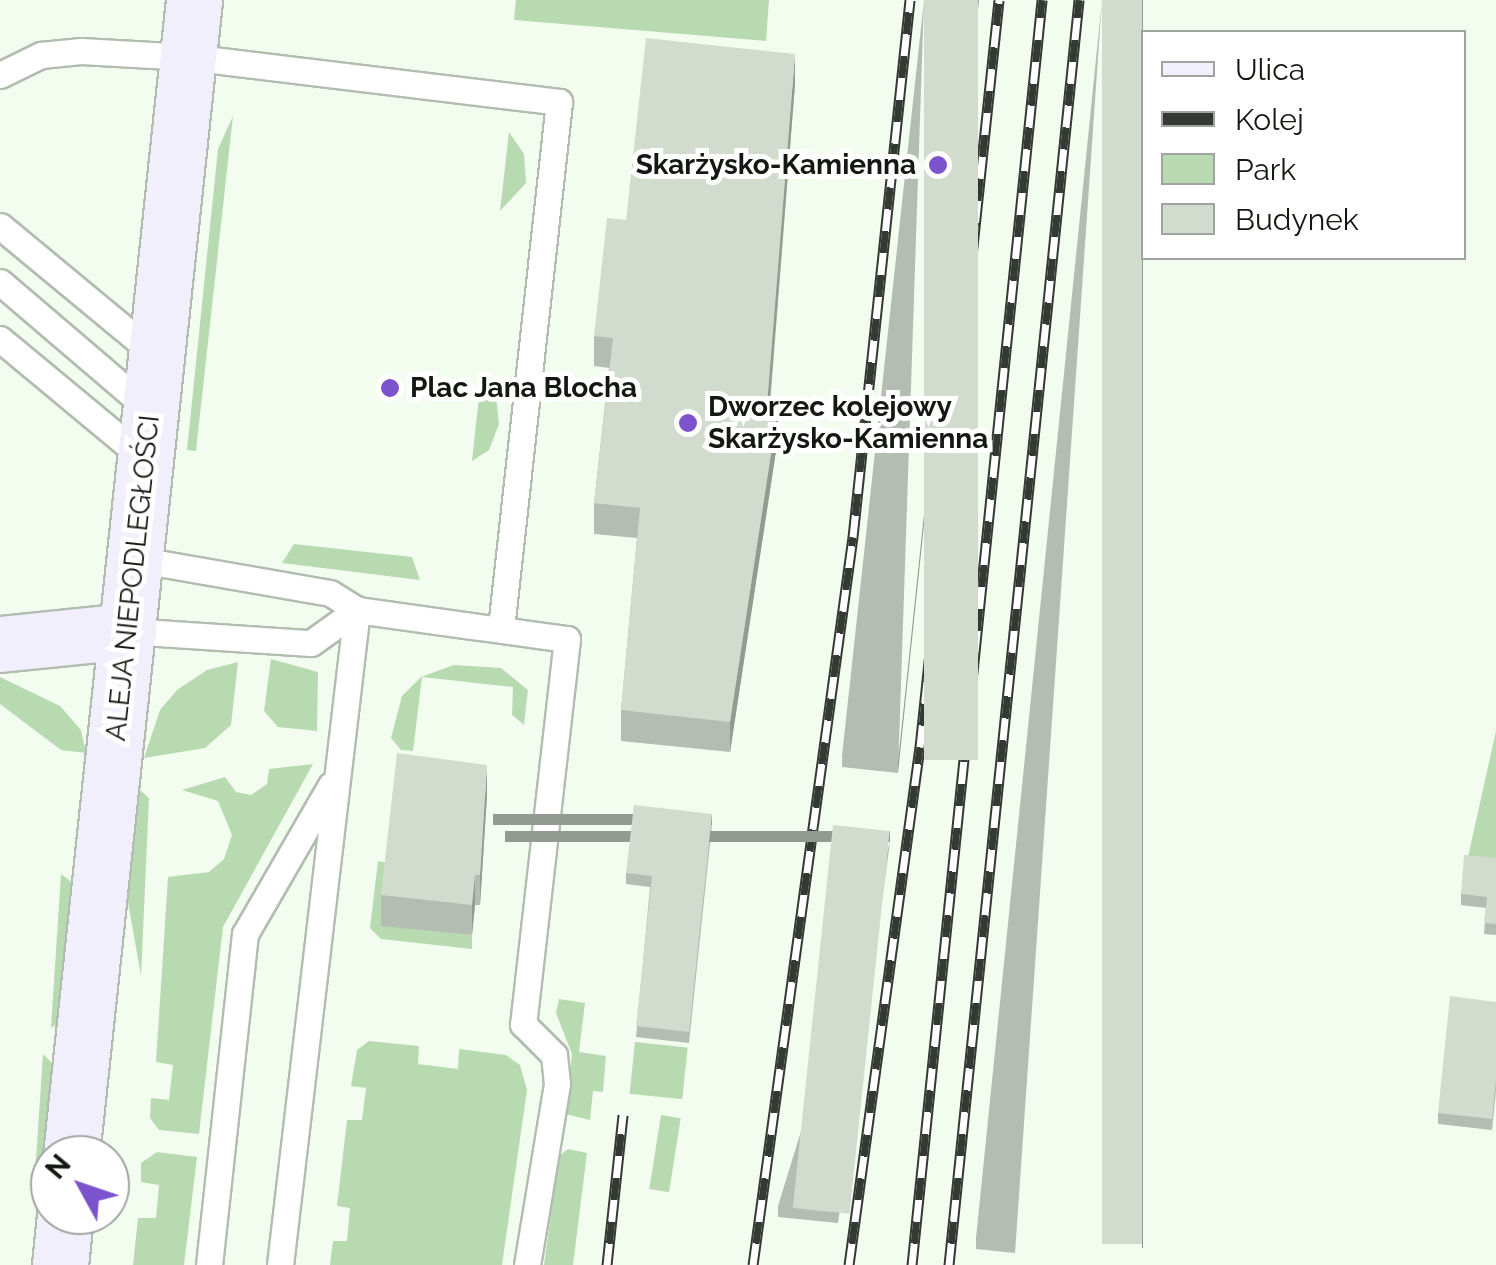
<!DOCTYPE html>
<meta charset="utf-8">
<style>
body{margin:0}
#map{position:relative;width:1496px;height:1265px;overflow:hidden;background:#f2fdf0;font-family:Raleway,sans-serif}
div>[style]{position:absolute}
[style*='--x']{left:calc(var(--x)*1px);top:calc(var(--y)*1px);width:calc(var(--w)*1px);rotate:calc(var(--a)*1deg)}
.green>*{inset:0;background:#b7dab1;transform-origin:0 0}
.roads{filter:drop-shadow(2px 0 #b2bcb0) drop-shadow(-2px 0 #b2bcb0) drop-shadow(0 2px #b2bcb0) drop-shadow(0 -2px #b2bcb0)}
.lane>*{height:25px;margin:-12.5px;padding:0 12.5px;transform-origin:12.5px;border-radius:12.5px;background:#fff}
.secondary>*{height:55px;margin:-27.5px;padding:0 27.5px;transform-origin:27.5px;border-radius:27.5px;background:#f2effc}
.rail>*{height:11px;margin-top:-5.5px;transform-origin:0;background:repeating-linear-gradient(90deg,#fff 0 22px,#343933 0 44px);box-sizing:border-box;border-block:2px solid #343933}
.wall>*{inset:0;background:#b4bdb2}
.shaded-wall>*{inset:0;background:#929a91;transform-origin:0 0}
.building>*{inset:0;background:#d1dccf;transform-origin:0 0}
.dots>*{width:28px;height:28px;translate:-50% -50%;box-sizing:border-box;border:5px solid #fff;border-radius:50%}
span{translate:-50% -50%;white-space:nowrap;text-align:center;line-height:1.15;-webkit-text-stroke:10px #fff;paint-order:stroke}
.poi-label{font-size:28px;color:#141813;font-weight:700}
.right{translate:-100% -50%;text-align:right}
.left{translate:0 -50%;text-align:left}
.street-label{font-size:28px;color:#141813}
.legend{position:absolute;left:1141px;top:30px;width:325px;height:230px;box-sizing:border-box;background:#fff;border:2px solid #a1a3a1;margin:0;padding:12px 18px;list-style:none;font-size:30px;color:#141813}
.legend li{display:flex;align-items:center;gap:20px;height:50px}
.legend b{width:50px;border:2px solid #a1a3a1}
.north{position:absolute;left:30px;top:1135px;width:100px;height:100px;box-sizing:border-box;background:#fff;border:2px solid #a1a3a1;border-radius:50%;rotate:310deg;font-size:28px;font-weight:700;line-height:40px;text-align:center;color:#141813}
.north::after{content:'';display:block;margin:auto;width:35px;height:45px;background:#7b54cd;clip-path:polygon(50% 0,100% 100%,50% 72%,0 100%)}
</style>
<div id="map">
<div class="green">
<div style="clip-path:polygon(516px 0,769px 0,766px 41px,514px 20px)"></div>
<div style="clip-path:polygon(233px 116px,196px 451px,187px 450px,218px 149px)"></div>
<div style="clip-path:polygon(509px 132px,524px 154px,526px 183px,500px 211px)"></div>
<div style="clip-path:polygon(481px 379px,496px 396px,499px 424px,489px 450px,472px 461px)"></div>
<div style="clip-path:polygon(294px 544px,412px 557px,420px 580px,282px 563px)"></div>
<div style="clip-path:polygon(271px 659px,318px 672px,317px 731px,278px 727px,264px 711px)"></div>
<div style="clip-path:polygon(238px 662px,231px 725px,205px 748px,144px 758px,160px 710px,177px 690px,207px 670px)"></div>
<div style="clip-path:polygon(454px 665px,501px 668px,528px 690px,524px 725px,512px 715px,513px 687px,422px 677px,413px 751px,401px 750px,391px 738px,402px 696px,421px 677px)"></div>
<div style="clip-path:polygon(0 677px,60px 706px,81px 730px,86px 753px,61px 750px,0 704px)"></div>
<div style="clip-path:polygon(1496px 731px,1496px 869px,1466px 866px)"></div>
<div style="clip-path:polygon(313px 764px,223px 927px,199px 1134px,159px 1130px,150px 1118px,151px 1098px,169px 1100px,173px 1065px,156px 1062px,168px 877px,209px 872px,224px 859px,232px 835px,218px 801px,182px 790px,225px 777px,236px 792px,251px 795px,267px 784px,269px 769px)"></div>
<div style="clip-path:polygon(140px 790px,149px 798px,141px 976px,128px 902px)"></div>
<div style="clip-path:polygon(378px 861px,387px 863px,381px 925px,472px 935px,472px 949px,381px 939px,370px 928px)"></div>
<div style="clip-path:polygon(61px 874px,74px 884px,59px 1022px,51px 1028px)"></div>
<div style="clip-path:polygon(559px 999px,585px 1003px,579px 1052px,606px 1056px,603px 1092px,593px 1091px,590px 1120px,565px 1114px,572px 1054px,556px 1013px)"></div>
<div style="clip-path:polygon(369px 1041px,419px 1046px,418px 1064px,458px 1069px,459px 1049px,506px 1055px,520px 1065px,527px 1090px,502px 1265px,330px 1265px,333px 1241px,347px 1241px,350px 1208px,337px 1206px,347px 1120px,362px 1120px,366px 1088px,351px 1086px,357px 1050px)"></div>
<div style="left:635px;top:1042px;width:53px;height:52px;rotate:6deg"></div>
<div style="clip-path:polygon(43px 1054px,56px 1067px,44px 1166px,35px 1174px)"></div>
<div style="left:661px;top:1115px;width:20px;height:75px;rotate:9deg"></div>
<div style="clip-path:polygon(568px 1149px,587px 1153px,573px 1265px,544px 1265px,559px 1156px)"></div>
<div style="clip-path:polygon(157px 1152px,197px 1157px,184px 1265px,133px 1265px,138px 1218px,156px 1218px,159px 1185px,141px 1182px,141px 1163px)"></div>
</div>
<div class="roads">
<div class="lane">
<div style="--x:0;--y:75;--w:46;--a:-26"></div>
<div style="--x:41;--y:55;--w:40;--a:-5.7"></div>
<div style="--x:81;--y:51;--w:107;--a:3.2"></div>
<div style="--x:188;--y:57;--w:374;--a:6.9"></div>
<div style="--x:559;--y:102;--w:529;--a:96.29"></div>
<div style="--x:0;--y:226;--w:204;--a:39.6"></div>
<div style="--x:0;--y:282;--w:197;--a:40.5"></div>
<div style="--x:0;--y:339;--w:190;--a:39.7"></div>
<div style="--x:135;--y:559;--w:198;--a:9.9"></div>
<div style="--x:330;--y:593;--w:32;--a:32"></div>
<div style="--x:357;--y:610;--w:212;--a:7.9"></div>
<div style="--x:567;--y:639;--w:388;--a:96.5"></div>
<div style="--x:523;--y:1024;--w:44;--a:45"></div>
<div style="--x:554;--y:1055;--w:29;--a:84"></div>
<div style="--x:557;--y:1084;--w:183;--a:99.4"></div>
<div style="--x:128;--y:631;--w:183;--a:3.8"></div>
<div style="--x:311;--y:643;--w:57;--a:-35.7"></div>
<div style="--x:209;--y:1265;--w:333;--a:-83.8"></div>
<div style="--x:245;--y:934;--w:172;--a:-60"></div>
<div style="--x:280;--y:1265;--w:660;--a:-83.3"></div>
</div>
<div class="secondary">
<div style="--x:0;--y:644;--w:129;--a:-5.8"></div>
<div style="--x:71;--y:1155;--w:1162;--a:-83.92"></div>
<div style="--x:60;--y:1265;--w:50;--a:-84.3"></div>
</div>
</div>
<div class="rail">
<div style="--x:607;--y:1265;--w:151;--a:-83.9"></div>
<div style="--x:753;--y:1265;--w:735;--a:-82.18"></div>
<div style="--x:853;--y:537;--w:540;--a:-83.94"></div>
<div style="--x:849;--y:1265;--w:523;--a:-82.2"></div>
<div style="--x:920;--y:747;--w:751;--a:-83.96"></div>
<div style="--x:912;--y:1265;--w:1272;--a:-84.13"></div>
<div style="--x:949;--y:1265;--w:1272;--a:-84.13"></div>
</div>
<div class="wall">
<div style="clip-path:polygon(924px 0,898px 773px,842px 767px,842px 756px)"></div>
<div style="clip-path:polygon(1102px 0,1015px 1253px,976px 1249px,976px 1238px)"></div>
<div style="clip-path:polygon(795px 84px,770px 406px,778px 438px,730px 752px,621px 741px,621px 710px,637px 538px,594px 534px,594px 503px,609px 368px,594px 366px,594px 336px)"></div>
<div style="clip-path:polygon(487px 795px,480px 905px,475px 905px,472px 935px,381px 926px,381px 895px)"></div>
<div style="clip-path:polygon(712px 825px,689px 1043px,636px 1037px,650px 887px,626px 884px,626px 873px)"></div>
<div style="clip-path:polygon(890px 842px,838px 1223px,778px 1217px,778px 1206px)"></div>
<div style="clip-path:polygon(1496px 858px,1496px 935px,1484px 934px,1486px 908px,1461px 905px,1461px 894px)"></div>
<div style="clip-path:polygon(1496px 1002px,1496px 1091px,1492px 1130px,1438px 1124px,1438px 1113px)"></div>
</div>
<div class="shaded-wall">
<div style="clip-path:polygon(978px 0,979px 0,898px 773px,898px 762px)"></div>
<div style="left:1142px;top:0;width:1px;height:1248px"></div>
<div style="clip-path:polygon(795px 54px,795px 84px,767px 435px,767px 405px)"></div>
<div style="clip-path:polygon(778px 408px,778px 438px,730px 752px,730px 722px)"></div>
<div style="clip-path:polygon(487px 765px,487px 795px,480px 905px,480px 875px)"></div>
<div style="left:712px;top:814px;width:11px;height:219px;rotate:90deg"></div>
<div style="left:890px;top:831px;width:11px;height:385px;rotate:90deg"></div>
<div style="clip-path:polygon(475px 875px,475px 905px,472px 935px,472px 905px)"></div>
</div>
<div class="building">
<div style="left:924px;top:0;width:54px;height:760px"></div>
<div style="left:1102px;top:0;width:40px;height:1244px"></div>
<div style="clip-path:polygon(646px 38px,795px 54px,767px 405px,778px 408px,730px 722px,621px 710px,640px 508px,594px 503px,613px 338px,594px 336px,607px 218px,626px 220px)"></div>
<div style="clip-path:polygon(397px 753px,487px 765px,480px 875px,475px 875px,472px 905px,381px 895px)"></div>
<div style="clip-path:polygon(634px 805px,712px 814px,689px 1032px,636px 1026px,652px 876px,626px 873px)"></div>
<div style="left:833px;top:825px;width:57px;height:385px;rotate:6deg"></div>
<div style="clip-path:polygon(1464px 855px,1496px 858px,1496px 924px,1484px 923px,1487px 897px,1461px 894px)"></div>
<div style="clip-path:polygon(1450px 996px,1496px 1002px,1496px 1080px,1492px 1119px,1438px 1113px)"></div>
</div>
<div class="dots">
<div style="left:938px;top:165px;background:#7b54cd"></div>
<div style="left:390px;top:388px;background:#7b54cd"></div>
<div style="left:688px;top:423px;background:#7b54cd"></div>
</div>
<div class="poi-label">
<span class="right" style="left:916px;top:165px">Skarżysko-Kamienna</span>
<span class="left" style="left:410px;top:388px">Plac Jana Blocha</span>
<span class="left" style="left:708px;top:423px">Dworzec kolejowy<br>Skarżysko-Kamienna</span>
</div>
<div class="street-label">
<span style="left:133px;top:578px;rotate:-84deg">ALEJA NIEPODLEGŁOŚCI</span>
</div>
<ul class="legend">
<li><b style="height:12px;background:#f2effc"></b>Ulica</li>
<li><b style="height:12px;background:#343933"></b>Kolej</li>
<li><b style="height:28px;background:#b7dab1"></b>Park</li>
<li><b style="height:28px;background:#d1dccf"></b>Budynek</li>
</ul>
<div class="north">N</div>
</div>
